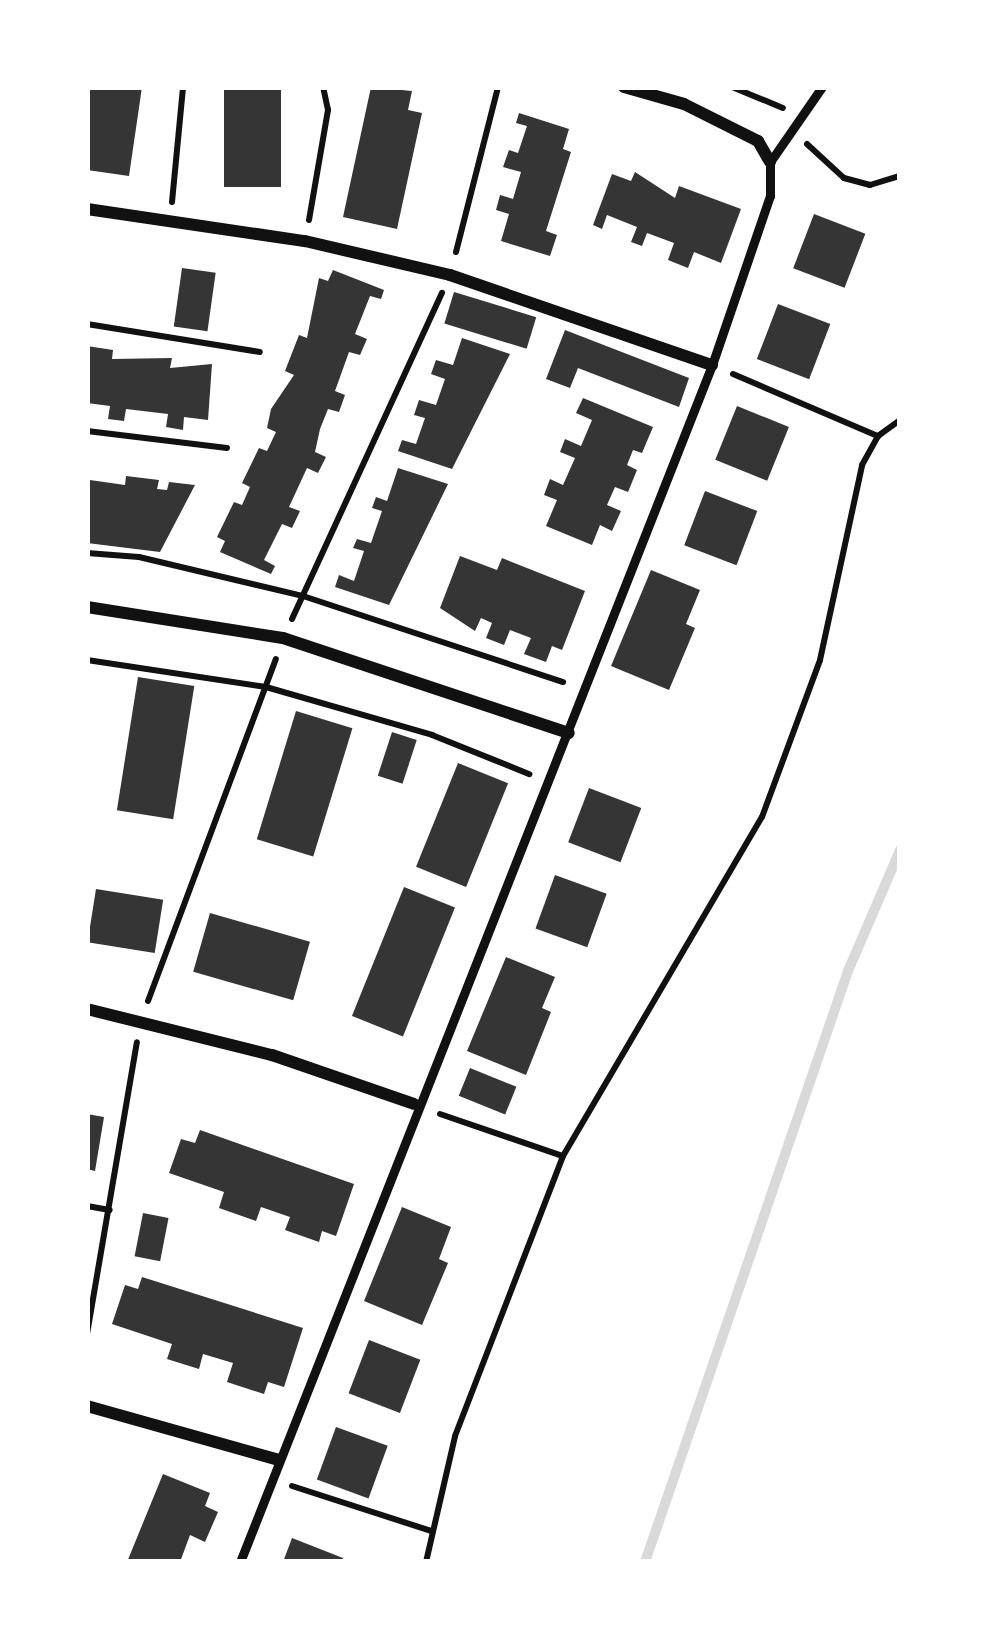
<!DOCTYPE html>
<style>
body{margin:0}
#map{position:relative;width:987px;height:1649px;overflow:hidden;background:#fff;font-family:"PT Sans",sans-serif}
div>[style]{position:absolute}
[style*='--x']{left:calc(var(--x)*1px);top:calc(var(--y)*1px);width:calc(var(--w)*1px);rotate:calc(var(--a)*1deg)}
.stream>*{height:10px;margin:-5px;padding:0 5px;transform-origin:5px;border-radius:5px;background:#d9d9d9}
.building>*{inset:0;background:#353535;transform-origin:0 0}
.path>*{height:6px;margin:-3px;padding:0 3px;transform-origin:3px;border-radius:3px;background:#111}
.service>*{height:9px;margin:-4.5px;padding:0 4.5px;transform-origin:4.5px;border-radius:4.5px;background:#111}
.minor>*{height:12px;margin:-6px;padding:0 6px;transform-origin:6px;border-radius:6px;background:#111}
span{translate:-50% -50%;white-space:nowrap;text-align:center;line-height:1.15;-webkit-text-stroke:10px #fff;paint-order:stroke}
.frame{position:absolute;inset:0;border:90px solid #fff;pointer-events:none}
</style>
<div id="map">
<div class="stream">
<div style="--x:645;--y:1562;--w:625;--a:-71.04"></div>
<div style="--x:848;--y:971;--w:132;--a:-66.7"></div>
</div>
<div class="building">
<div style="clip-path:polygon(87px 87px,142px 87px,129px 176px,87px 170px)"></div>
<div style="left:224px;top:87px;width:57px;height:100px"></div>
<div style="clip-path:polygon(371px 87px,412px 91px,408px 110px,422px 113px,397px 229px,343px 217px)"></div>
<div style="clip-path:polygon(519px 113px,569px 129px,563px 149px,571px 152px,546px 231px,557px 235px,550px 256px,501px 241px,509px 214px,496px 210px,500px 195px,513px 199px,521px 172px,503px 167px,509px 150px,518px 153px,527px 126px,516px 123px)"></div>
<div style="clip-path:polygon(635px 172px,675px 198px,679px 186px,741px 209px,721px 263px,694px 252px,688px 268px,668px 260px,674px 243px,647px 233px,642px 246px,631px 242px,637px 227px,607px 215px,602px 229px,593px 225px,612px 174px,631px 181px)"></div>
<div style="left:814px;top:214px;width:55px;height:58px;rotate:21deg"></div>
<div style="left:182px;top:268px;width:34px;height:59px;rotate:8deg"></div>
<div style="clip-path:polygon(333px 270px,384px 290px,381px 299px,370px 296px,355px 334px,367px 339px,360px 355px,349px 352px,335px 391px,345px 395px,339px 412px,328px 409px,320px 429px,315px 452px,326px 457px,318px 473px,307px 468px,289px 507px,300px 511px,292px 528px,282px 524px,264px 560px,275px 566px,271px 574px,220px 552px,225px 541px,217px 537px,234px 502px,242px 505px,250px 487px,242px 483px,259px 448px,267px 451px,276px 432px,267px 428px,271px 409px,294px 375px,285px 371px,299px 335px,307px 338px,319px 278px,328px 281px)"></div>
<div style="left:454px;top:292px;width:86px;height:33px;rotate:17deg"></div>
<div style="left:778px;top:304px;width:56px;height:59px;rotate:21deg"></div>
<div style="clip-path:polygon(565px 330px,689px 378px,679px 407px,578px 368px,570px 388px,546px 379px)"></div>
<div style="clip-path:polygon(462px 338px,510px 354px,452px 469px,398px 451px,402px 440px,416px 444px,425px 418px,414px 415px,419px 400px,436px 405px,445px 379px,431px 374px,436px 360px,453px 365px)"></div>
<div style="clip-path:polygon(87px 346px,113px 350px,112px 359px,172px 358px,170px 368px,212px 364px,208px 420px,184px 417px,183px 430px,166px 427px,168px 414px,126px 409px,124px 421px,108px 419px,110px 406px,87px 403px)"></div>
<div style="clip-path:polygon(583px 398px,653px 427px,642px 453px,633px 450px,627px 465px,637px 470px,628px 492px,615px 487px,607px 505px,621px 511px,612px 531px,600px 525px,592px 545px,546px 526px,557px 500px,544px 495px,550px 479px,563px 485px,575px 458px,560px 452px,565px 439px,581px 446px,592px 420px,576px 413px)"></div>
<div style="left:737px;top:406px;width:56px;height:58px;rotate:22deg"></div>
<div style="clip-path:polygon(398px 468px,448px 484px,389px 605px,335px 587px,339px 575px,354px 581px,364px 551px,353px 548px,357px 539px,371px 543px,382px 511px,372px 508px,376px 497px,387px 501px)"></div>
<div style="clip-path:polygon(87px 471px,90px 480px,125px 485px,126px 476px,159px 480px,157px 489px,167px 490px,169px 482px,195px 485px,160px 552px,87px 543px)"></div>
<div style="left:705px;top:491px;width:56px;height:58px;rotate:21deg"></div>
<div style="clip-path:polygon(460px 556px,497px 570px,502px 558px,585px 591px,562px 650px,552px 646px,546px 662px,524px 654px,531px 638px,510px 630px,504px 645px,486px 638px,492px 623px,481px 618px,475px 631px,440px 608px)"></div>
<div style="clip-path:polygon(651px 570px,700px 590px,686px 624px,695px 628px,669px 690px,611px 666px)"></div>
<div style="left:138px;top:677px;width:57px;height:135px;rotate:9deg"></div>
<div style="left:296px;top:711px;width:59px;height:134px;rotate:17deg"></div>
<div style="left:392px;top:732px;width:26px;height:46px;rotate:18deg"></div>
<div style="left:458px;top:763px;width:54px;height:112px;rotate:22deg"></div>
<div style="left:589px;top:788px;width:56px;height:58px;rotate:21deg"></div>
<div style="left:555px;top:875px;width:55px;height:57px;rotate:20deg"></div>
<div style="left:404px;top:887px;width:55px;height:139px;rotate:22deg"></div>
<div style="left:96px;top:889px;width:68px;height:54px;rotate:9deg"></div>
<div style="left:210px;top:913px;width:104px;height:61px;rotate:16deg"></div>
<div style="clip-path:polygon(506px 957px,555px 977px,542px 1008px,551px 1012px,526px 1075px,467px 1051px)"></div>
<div style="left:470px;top:1068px;width:50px;height:30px;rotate:22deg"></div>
<div style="clip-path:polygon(87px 1114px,104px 1117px,95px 1171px,87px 1169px)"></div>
<div style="clip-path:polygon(200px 1130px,354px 1184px,336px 1236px,322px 1231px,319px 1242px,285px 1230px,290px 1217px,261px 1207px,256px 1221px,219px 1208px,224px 1192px,169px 1173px,181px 1139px,195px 1143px)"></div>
<div style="clip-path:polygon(402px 1207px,451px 1227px,439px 1259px,448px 1263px,422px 1325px,364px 1301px)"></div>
<div style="left:143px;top:1213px;width:26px;height:44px;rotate:11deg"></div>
<div style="clip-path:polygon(142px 1277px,303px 1328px,284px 1387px,268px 1382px,264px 1394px,227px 1382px,233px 1363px,203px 1354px,199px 1369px,167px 1359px,172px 1344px,112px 1324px,125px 1285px,138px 1289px)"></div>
<div style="left:369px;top:1340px;width:55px;height:57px;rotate:21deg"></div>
<div style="left:336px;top:1427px;width:55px;height:56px;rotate:20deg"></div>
<div style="clip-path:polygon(163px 1474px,210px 1493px,205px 1506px,218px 1512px,205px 1542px,190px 1535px,180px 1562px,127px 1562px)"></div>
<div style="clip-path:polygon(292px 1538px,343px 1558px,342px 1562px,283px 1562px)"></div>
</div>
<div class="path">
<div style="--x:732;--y:87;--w:55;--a:22.4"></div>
<div style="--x:807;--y:144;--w:50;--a:42.6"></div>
<div style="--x:844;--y:178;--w:27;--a:15"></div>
<div style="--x:870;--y:185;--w:31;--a:-17"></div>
<div style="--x:172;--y:202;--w:116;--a:-84.5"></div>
<div style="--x:309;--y:220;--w:112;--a:-80.2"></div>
<div style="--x:328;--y:110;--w:24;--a:-102"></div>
<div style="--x:456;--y:252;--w:170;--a:-75.7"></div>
<div style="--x:87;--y:324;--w:175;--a:9.2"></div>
<div style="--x:733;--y:374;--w:158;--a:23.2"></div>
<div style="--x:87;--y:431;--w:141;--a:6.9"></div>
<div style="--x:87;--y:553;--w:52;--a:4.4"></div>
<div style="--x:139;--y:557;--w:169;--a:13.4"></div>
<div style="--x:303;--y:596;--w:274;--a:18.3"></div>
<div style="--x:292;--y:619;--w:359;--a:-65.3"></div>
<div style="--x:87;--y:660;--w:181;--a:8.6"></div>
<div style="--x:266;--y:687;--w:173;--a:16.1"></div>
<div style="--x:432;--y:735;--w:105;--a:21.9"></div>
<div style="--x:148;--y:1001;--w:365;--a:-69.5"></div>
<div style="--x:440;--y:1114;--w:130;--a:18.9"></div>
<div style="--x:87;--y:1206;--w:23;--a:10"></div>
<div style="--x:87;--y:1334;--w:296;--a:-80.3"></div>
<div style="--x:292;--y:1486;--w:146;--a:17.9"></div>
<div style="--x:426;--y:1562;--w:129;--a:-77"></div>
<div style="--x:455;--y:1436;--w:300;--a:-68.9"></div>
<div style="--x:563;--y:1156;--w:393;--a:-59.6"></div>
<div style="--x:762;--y:817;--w:167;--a:-69.7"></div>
<div style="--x:820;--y:660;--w:199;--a:-77.8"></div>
<div style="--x:862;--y:465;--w:33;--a:-61"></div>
<div style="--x:878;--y:436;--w:27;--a:-36"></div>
</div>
<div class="service">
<div style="--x:240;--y:1562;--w:1287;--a:-68.48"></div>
<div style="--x:712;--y:365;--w:179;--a:-71.1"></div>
<div style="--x:770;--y:196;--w:34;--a:-90"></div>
<div style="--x:770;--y:162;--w:91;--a:-55.3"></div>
</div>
<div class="minor">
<div style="--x:624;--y:87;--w:62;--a:15.8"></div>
<div style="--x:684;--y:104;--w:83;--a:26.6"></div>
<div style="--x:758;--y:141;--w:24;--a:60"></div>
<div style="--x:87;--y:209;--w:220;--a:8.4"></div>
<div style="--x:305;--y:241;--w:149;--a:13.2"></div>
<div style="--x:450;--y:275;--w:277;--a:19"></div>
<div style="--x:87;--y:607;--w:198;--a:9"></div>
<div style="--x:283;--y:638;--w:301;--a:18.4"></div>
<div style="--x:87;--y:1009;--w:191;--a:14"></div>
<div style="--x:272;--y:1055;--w:150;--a:19"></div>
<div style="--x:87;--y:1406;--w:199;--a:15.7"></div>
</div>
<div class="frame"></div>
</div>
